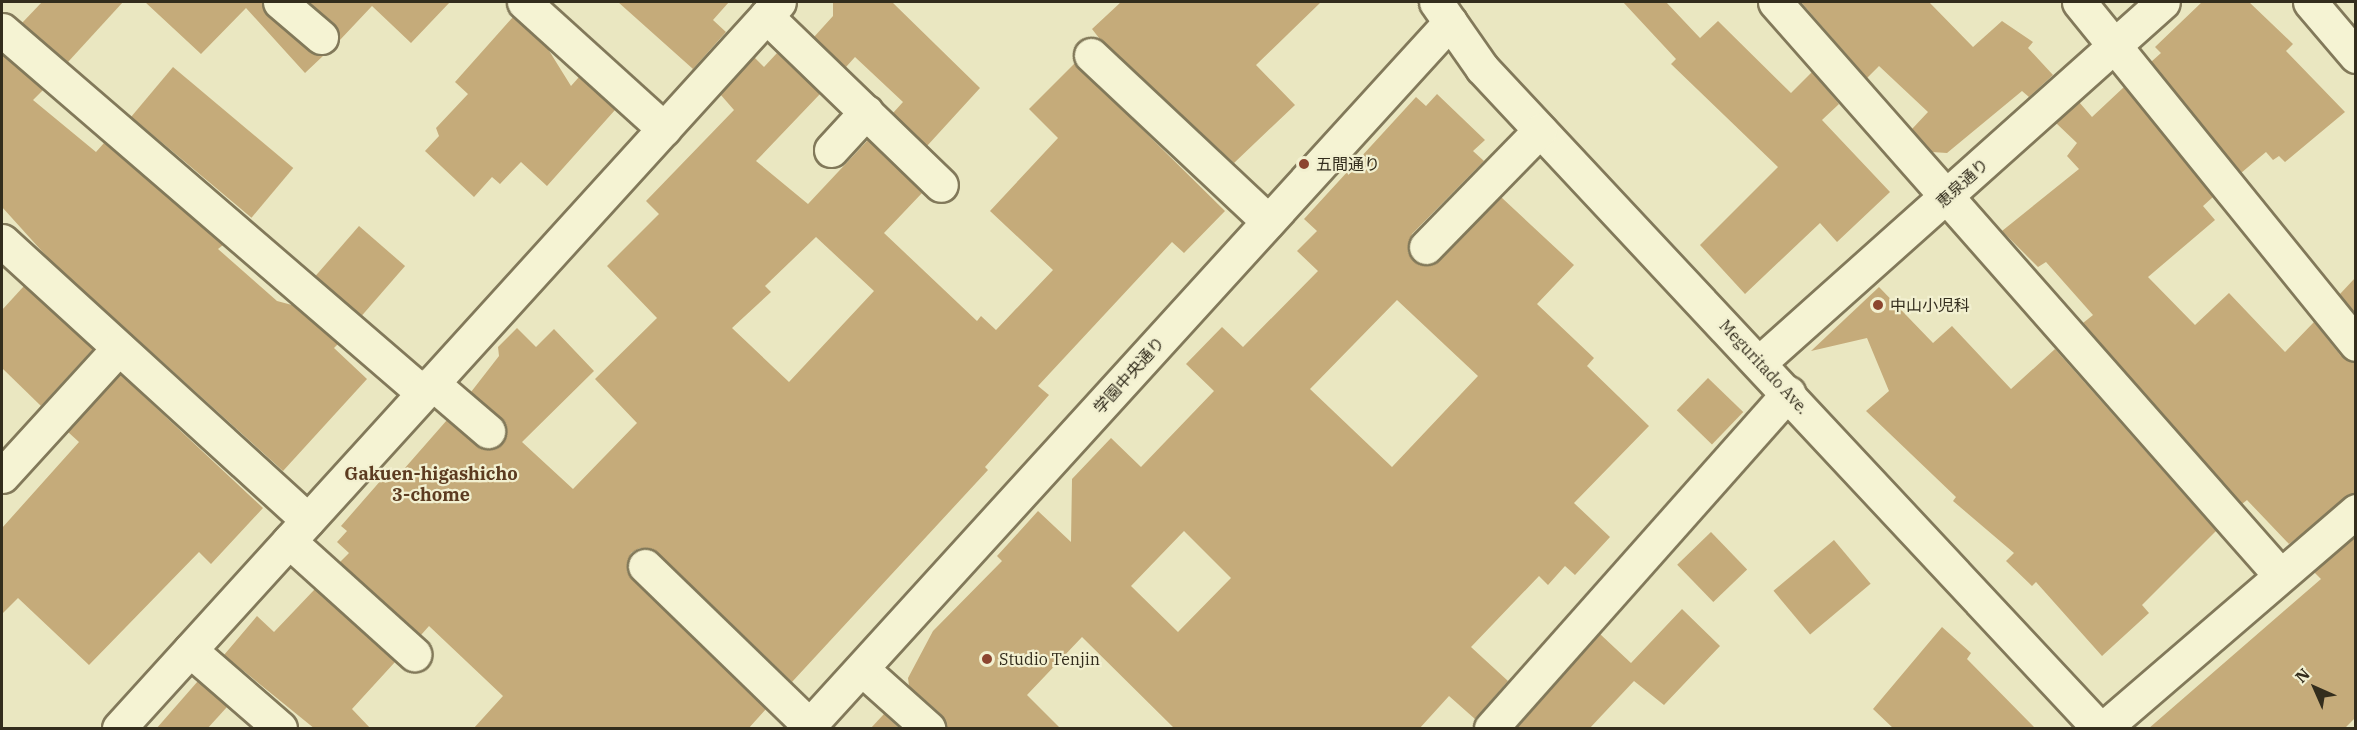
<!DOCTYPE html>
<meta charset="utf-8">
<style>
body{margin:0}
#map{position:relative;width:2357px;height:730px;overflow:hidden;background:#eae7c1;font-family:"IBM Plex Serif","Noto Sans JP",serif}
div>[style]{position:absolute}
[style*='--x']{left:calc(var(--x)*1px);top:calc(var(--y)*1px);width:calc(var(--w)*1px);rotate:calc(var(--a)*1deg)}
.building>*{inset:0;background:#c5ab7a;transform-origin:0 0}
.roads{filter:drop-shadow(2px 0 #82795a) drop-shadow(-2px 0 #82795a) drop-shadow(0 2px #82795a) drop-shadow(0 -2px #82795a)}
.minor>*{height:33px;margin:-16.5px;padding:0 16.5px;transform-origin:16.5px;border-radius:16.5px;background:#f5f3d3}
.dots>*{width:16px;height:16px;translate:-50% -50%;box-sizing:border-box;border:3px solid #f2f0d0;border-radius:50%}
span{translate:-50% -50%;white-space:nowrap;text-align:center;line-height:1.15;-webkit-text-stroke:4.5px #f2f0d0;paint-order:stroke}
.poi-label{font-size:16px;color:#332d1d}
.left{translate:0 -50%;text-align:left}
.street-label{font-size:16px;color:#332d1d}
.neighbourhood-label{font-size:18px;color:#5c3b20;font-weight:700}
.frame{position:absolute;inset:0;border:3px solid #332d1d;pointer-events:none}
.north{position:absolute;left:2285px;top:658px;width:60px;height:60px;-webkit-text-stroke:4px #f2f0d0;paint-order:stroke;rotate:315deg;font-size:16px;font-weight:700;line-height:24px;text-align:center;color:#332d1d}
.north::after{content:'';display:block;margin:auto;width:21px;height:27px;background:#332d1d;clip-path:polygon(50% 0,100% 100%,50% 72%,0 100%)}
</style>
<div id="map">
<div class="building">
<div style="clip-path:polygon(42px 2px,123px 2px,68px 62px,22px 23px)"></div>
<div style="clip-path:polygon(145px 2px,262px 2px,268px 16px,309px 51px,324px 55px,305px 73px,246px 8px,201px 54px)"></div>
<div style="clip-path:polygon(308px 2px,450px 2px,411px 43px,372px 6px,339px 41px,334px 23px)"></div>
<div style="clip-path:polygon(618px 2px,729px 2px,713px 20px,726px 32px,693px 69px)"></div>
<div style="clip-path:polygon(833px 2px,892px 2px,980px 88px,927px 146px,893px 113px,903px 102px,855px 57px,846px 67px,814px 37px,833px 16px)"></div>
<div style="clip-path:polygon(1121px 2px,1321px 2px,1256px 65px,1295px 105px,1234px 163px,1099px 38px,1092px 29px)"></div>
<div style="clip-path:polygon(1623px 2px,1666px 2px,1700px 38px,1718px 21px,1791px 93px,1812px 72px,1839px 104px,1822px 120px,1890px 192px,1837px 242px,1820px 223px,1745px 294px,1700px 245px,1778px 167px,1671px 64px,1676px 59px)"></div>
<div style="clip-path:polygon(1801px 2px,1929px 2px,1973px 47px,2002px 21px,2033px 42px,2028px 48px,2053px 75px,2029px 97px,2022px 91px,1947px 153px,1932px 152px,1912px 129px,1928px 112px,1879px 66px,1867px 78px)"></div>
<div style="clip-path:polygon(2202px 2px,2249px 2px,2293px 44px,2286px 51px,2345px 112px,2285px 162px,2279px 156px,2273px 160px,2266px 152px,2241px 173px,2151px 62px,2161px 53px,2155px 47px)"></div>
<div style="clip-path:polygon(513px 17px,548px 49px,571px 86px,579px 77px,615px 110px,547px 186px,521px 162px,500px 184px,492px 177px,474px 197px,425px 151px,439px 136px,436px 128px,468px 94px,455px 82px)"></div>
<div style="clip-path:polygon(evenodd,777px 53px,820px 94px,756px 161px,808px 204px,868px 140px,922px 193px,884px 233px,977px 321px,981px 316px,996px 330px,1053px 270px,990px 211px,1058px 138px,1029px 109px,1075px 63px,1225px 211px,1184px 253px,1172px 242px,1038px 386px,1049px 395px,985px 467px,988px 470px,792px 682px,658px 553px,640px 548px,631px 553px,627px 571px,632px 579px,766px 709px,748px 729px,473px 729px,503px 696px,429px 626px,421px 635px,340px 562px,349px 553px,337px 542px,347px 531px,341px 526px,389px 471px,397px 477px,447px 420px,484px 449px,502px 444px,505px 424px,471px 392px,499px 356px,498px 347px,517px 328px,536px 347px,554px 329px,594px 371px,522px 442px,573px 489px,637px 423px,595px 379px,657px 318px,607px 266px,659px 214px,646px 201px,734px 110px,720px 94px,754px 57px,764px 67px,777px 53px,816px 237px,874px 291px,789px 382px,732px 328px,771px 292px,765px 286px,816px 237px)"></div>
<div style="clip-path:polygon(2px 54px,43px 90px,33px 100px,96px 152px,104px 143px,223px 245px,218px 249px,277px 301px,292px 305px,338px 344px,334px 348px,367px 379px,283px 471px,49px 259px,2px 207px)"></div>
<div style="left:173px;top:67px;width:157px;height:65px;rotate:40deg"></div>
<div style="clip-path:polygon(2124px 87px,2213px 197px,2203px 206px,2215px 220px,2148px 277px,2195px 325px,2229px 293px,2285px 352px,2314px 322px,2341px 356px,2355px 362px,2355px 493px,2289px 544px,2247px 500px,2242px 504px,2083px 323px,2093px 315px,2046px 262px,2038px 267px,2002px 231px,2079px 169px,2067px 156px,2077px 143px,2056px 123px,2079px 102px,2092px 117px)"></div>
<div style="clip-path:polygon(evenodd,1437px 94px,1485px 140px,1473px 151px,1484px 161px,1412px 234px,1408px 252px,1413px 260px,1422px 265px,1439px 260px,1501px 197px,1574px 265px,1537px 304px,1594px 358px,1587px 366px,1649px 426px,1574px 503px,1610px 537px,1575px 575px,1565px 566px,1548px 585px,1539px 576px,1471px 647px,1508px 681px,1475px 719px,1449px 696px,1419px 729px,1175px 729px,1082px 637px,1027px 695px,1061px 729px,946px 729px,941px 714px,909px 686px,908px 678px,933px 631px,1002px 561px,997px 556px,1038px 511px,1071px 542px,1072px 479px,1111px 438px,1141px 467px,1214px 391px,1186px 364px,1222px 327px,1243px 347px,1318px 271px,1297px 251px,1317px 231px,1304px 219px,1416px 97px,1426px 106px,1437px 94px,1397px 300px,1478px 376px,1392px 467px,1310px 389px,1397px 300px,1437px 94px,1184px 531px,1231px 578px,1178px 632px,1131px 586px,1184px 531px)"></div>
<div style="left:359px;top:226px;width:61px;height:66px;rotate:41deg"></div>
<div style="clip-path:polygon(2355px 278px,2355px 314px,2340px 294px)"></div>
<div style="clip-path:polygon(24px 286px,93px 349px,41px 406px,2px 368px,2px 310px)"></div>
<div style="clip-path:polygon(1879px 287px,1933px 343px,1952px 326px,2011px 389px,2055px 349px,2216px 531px,2142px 605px,2149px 613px,2102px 656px,2036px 582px,2032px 586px,2006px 561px,2014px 553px,1953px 501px,1956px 497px,1866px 411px,1889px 391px,1867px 338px,1811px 351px)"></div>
<div style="clip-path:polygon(120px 374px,263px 508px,211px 564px,199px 552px,89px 665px,18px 598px,2px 614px,2px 528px,79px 442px,68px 432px)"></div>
<div style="left:1708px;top:378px;width:49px;height:45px;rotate:44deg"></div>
<div style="left:1711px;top:532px;width:52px;height:47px;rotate:46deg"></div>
<div style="clip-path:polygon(2355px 536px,2355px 718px,2344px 729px,2148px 729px,2321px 579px,2314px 572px)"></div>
<div style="left:1834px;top:540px;width:57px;height:79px;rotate:50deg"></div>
<div style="clip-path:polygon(315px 589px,395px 662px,352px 709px,371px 729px,315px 729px,224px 655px,257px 616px,274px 632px)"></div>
<div style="clip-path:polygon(1682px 609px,1720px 646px,1664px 705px,1634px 681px,1589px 729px,1516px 729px,1600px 634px,1631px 663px)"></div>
<div style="clip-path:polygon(1942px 627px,1971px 653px,1967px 659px,2036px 729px,1894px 729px,1873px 709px)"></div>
<div style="clip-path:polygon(198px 681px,227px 707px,207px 729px,156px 729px)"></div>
<div style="clip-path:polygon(884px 714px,900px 729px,870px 729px)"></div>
</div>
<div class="roads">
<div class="minor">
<div style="--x:280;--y:2;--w:54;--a:40.5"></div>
<div style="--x:524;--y:2;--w:189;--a:42.2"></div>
<div style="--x:1436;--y:2;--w:80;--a:55.1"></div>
<div style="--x:1482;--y:68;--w:903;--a:46.93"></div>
<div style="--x:1775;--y:2;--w:764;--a:48.61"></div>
<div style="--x:2079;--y:2;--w:440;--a:51"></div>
<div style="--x:2310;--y:2;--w:71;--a:49.6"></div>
<div style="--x:766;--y:16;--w:243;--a:44"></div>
<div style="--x:2;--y:30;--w:556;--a:40.77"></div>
<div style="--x:1091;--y:55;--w:243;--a:43.2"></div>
<div style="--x:831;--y:150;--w:52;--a:-47.4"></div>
<div style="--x:2;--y:241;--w:414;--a:42.4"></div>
<div style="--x:1426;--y:247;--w:163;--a:-45.7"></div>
<div style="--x:1760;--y:362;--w:540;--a:-41.77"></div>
<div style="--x:432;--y:383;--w:74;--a:40.6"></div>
<div style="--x:2;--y:476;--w:173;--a:-47.6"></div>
<div style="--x:289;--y:541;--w:169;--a:42.1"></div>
<div style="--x:645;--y:566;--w:230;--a:44.1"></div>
<div style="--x:190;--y:650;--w:119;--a:40.9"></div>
<div style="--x:862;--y:669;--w:89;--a:41.8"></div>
<div style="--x:119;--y:728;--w:981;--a:-47.73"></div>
<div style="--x:807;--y:728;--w:955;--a:-47.67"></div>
<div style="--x:1491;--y:728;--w:448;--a:-48.4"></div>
<div style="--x:2104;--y:728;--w:333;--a:-40.7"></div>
</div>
</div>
<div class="dots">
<div style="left:1304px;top:164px;background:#8c452f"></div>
<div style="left:1878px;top:305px;background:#8c452f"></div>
<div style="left:987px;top:659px;background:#8c452f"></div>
</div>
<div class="poi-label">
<span class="left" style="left:1316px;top:164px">五間通り</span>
<span class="left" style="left:1890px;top:305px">中山小児科</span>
<span class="left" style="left:999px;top:659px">Studio Tenjin</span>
</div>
<div class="street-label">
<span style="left:1962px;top:183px;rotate:-42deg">恵泉通り</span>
<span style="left:1764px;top:367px;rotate:47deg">Meguritado Ave.</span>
<span style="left:1129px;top:375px;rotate:-48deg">学園中央通り</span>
</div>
<div class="neighbourhood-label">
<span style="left:431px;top:485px">Gakuen-higashicho<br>3-chome</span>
</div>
<div class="frame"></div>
<div class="north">N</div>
</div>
